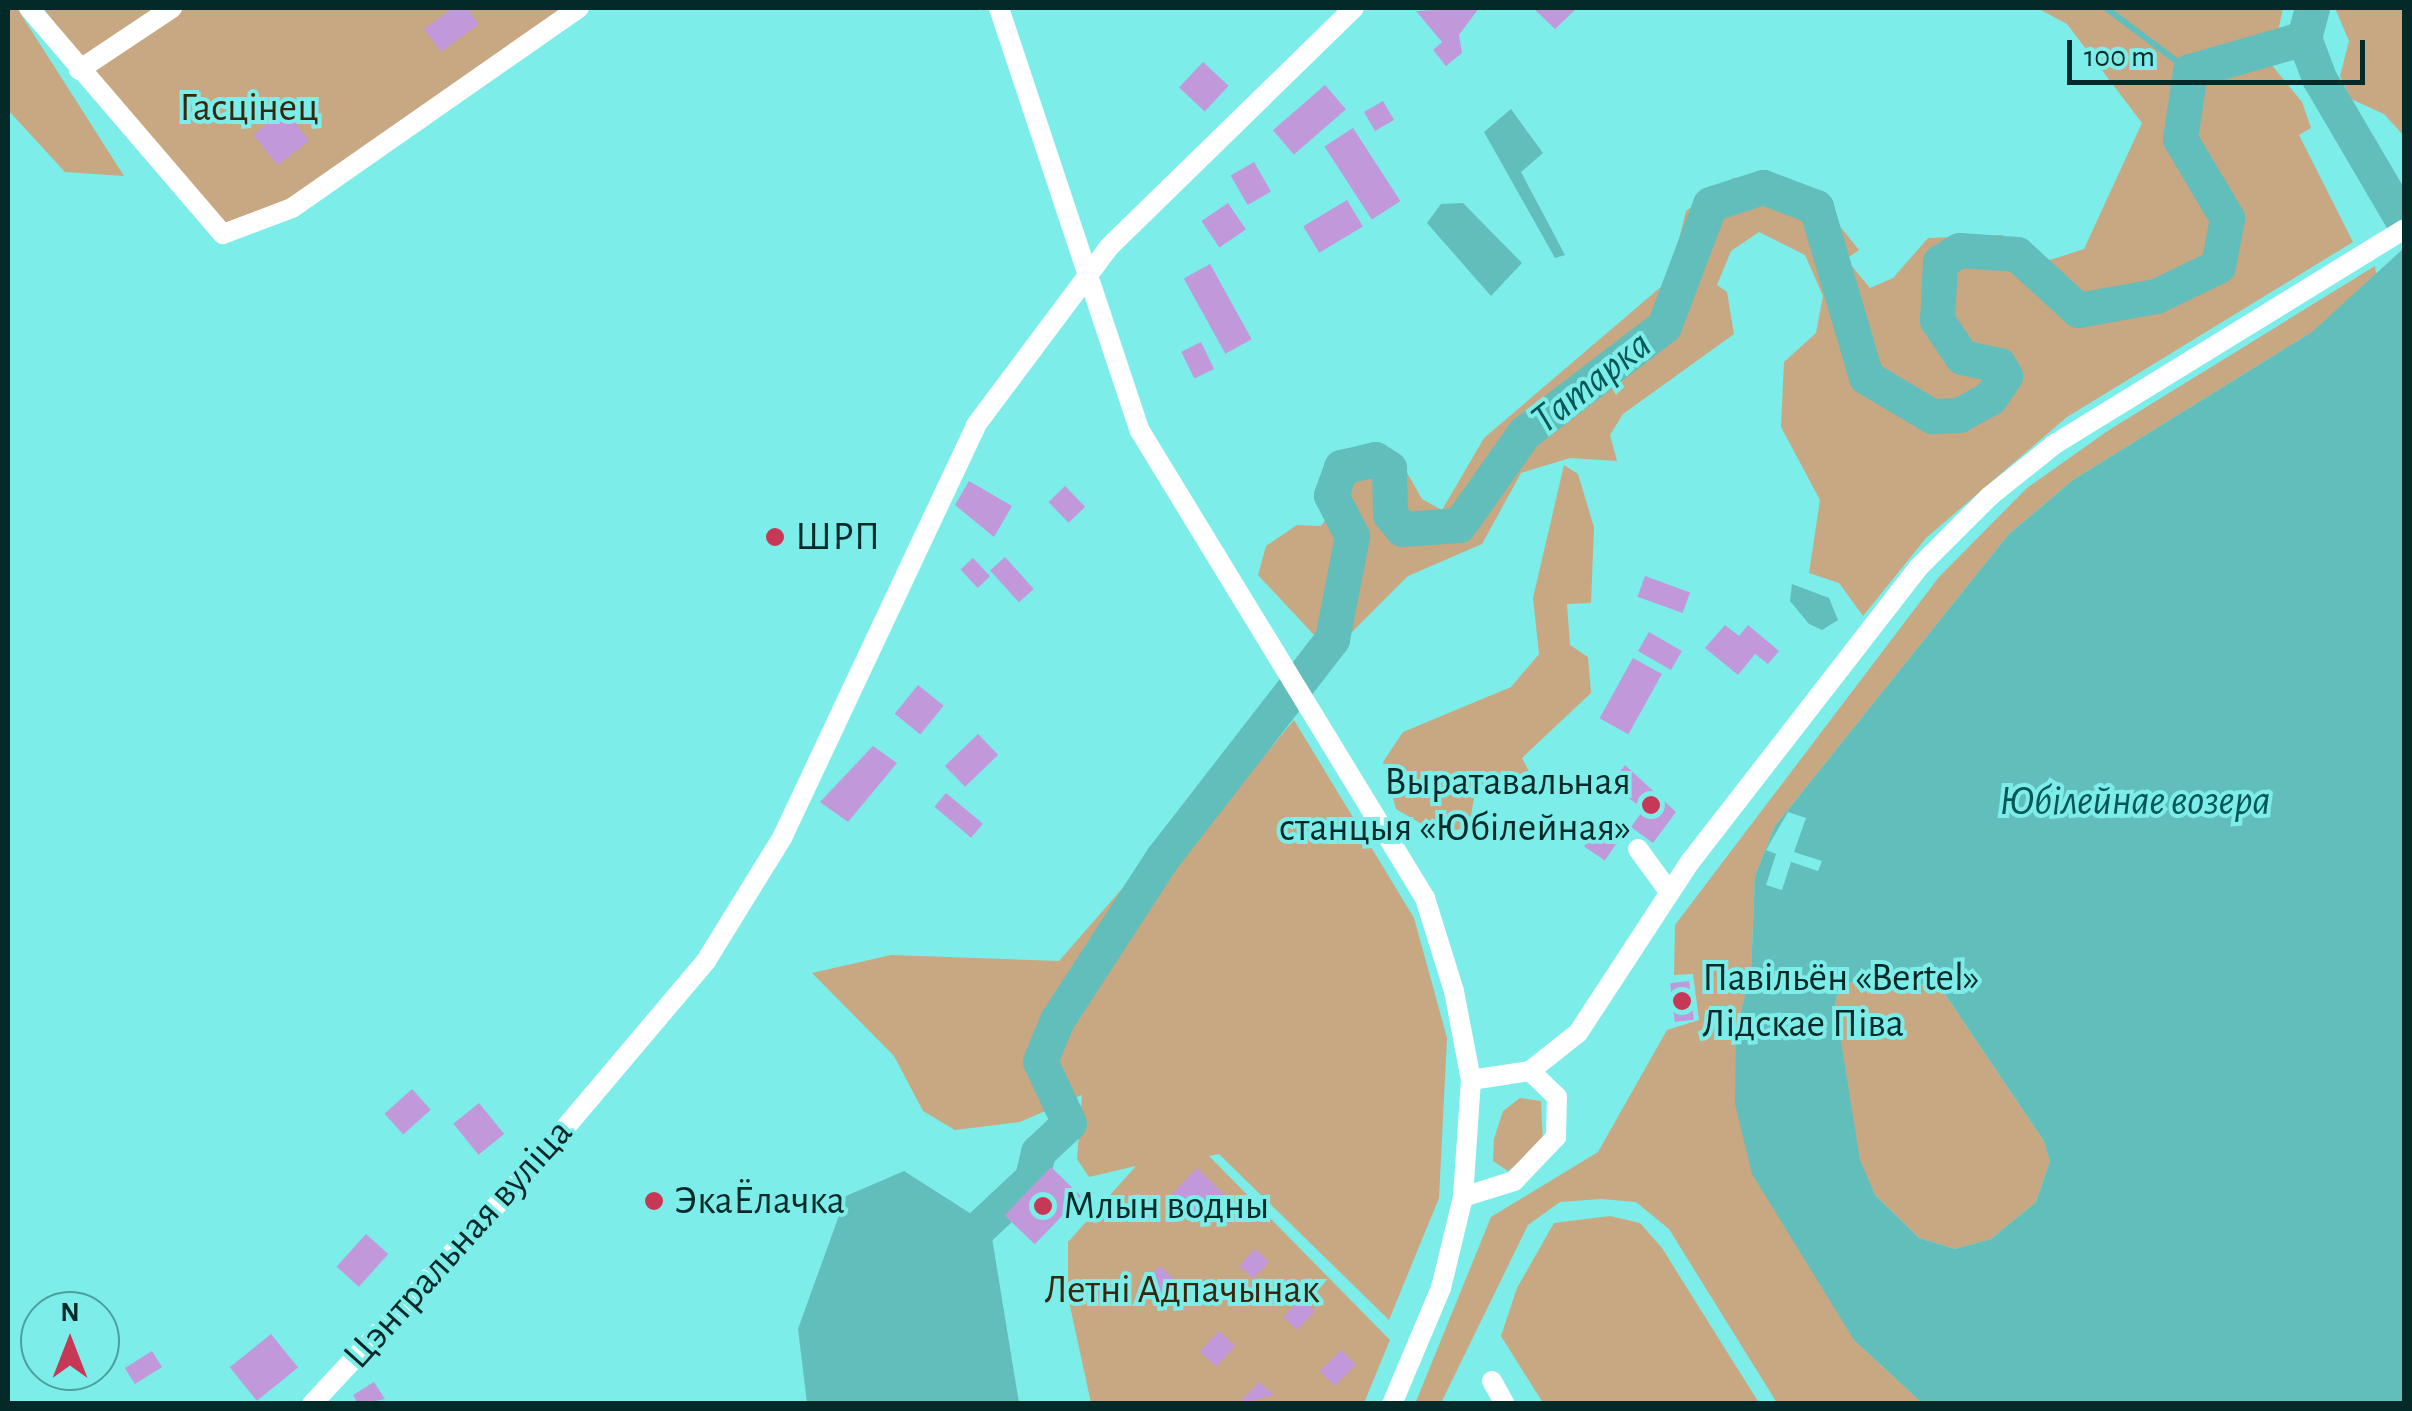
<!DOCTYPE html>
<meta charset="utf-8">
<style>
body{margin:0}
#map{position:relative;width:2412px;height:1411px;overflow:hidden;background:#7dede9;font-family:"Alegreya Sans",sans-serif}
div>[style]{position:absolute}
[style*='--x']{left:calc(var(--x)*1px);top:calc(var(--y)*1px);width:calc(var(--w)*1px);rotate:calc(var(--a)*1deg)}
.green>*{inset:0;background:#c7a882}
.water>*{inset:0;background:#61bebb}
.pier>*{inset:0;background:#7dede9}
.stream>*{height:6px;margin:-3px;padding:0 3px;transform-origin:3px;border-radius:3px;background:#61bebb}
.river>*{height:35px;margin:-17.5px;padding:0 17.5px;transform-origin:17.5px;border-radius:17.5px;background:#61bebb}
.building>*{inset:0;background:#c198da;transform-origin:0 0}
.minor>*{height:20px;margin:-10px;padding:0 10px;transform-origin:10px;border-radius:10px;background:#fff}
.dots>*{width:28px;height:28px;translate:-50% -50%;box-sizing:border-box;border:5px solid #7dede9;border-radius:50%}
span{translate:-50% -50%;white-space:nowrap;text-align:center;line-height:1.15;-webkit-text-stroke:8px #7dede9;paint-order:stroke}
.park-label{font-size:40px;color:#39260d}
.poi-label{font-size:40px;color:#032928}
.left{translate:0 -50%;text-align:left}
.right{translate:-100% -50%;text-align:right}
.street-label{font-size:40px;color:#032928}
.water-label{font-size:42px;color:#005755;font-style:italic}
.frame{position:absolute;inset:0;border:10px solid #032928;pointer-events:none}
.north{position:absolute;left:20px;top:1291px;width:100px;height:100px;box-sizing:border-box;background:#7dede9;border:2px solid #4c9f9c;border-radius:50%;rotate:0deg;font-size:28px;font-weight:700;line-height:40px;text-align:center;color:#032928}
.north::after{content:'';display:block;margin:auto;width:35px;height:45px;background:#c73857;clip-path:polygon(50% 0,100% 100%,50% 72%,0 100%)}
.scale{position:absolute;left:2067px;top:40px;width:298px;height:45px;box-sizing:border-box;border:5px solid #032928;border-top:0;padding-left:12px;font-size:30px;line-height:35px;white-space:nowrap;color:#032928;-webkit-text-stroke:8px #7dede9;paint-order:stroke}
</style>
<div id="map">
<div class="green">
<div style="clip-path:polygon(8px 8px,17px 8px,124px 176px,65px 172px,8px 110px)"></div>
<div style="clip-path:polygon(43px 8px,565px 8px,289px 203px,217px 228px)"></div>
<div style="clip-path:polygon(2037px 8px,2283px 8px,2271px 64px,2302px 102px,2311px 128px,2299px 135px,2353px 242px,2067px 417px,1926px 538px,1863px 616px,1839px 583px,1809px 573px,1820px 500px,1781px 427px,1784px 362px,1816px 333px,1823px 296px,1805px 255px,1759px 232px,1731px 251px,1717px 285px,1727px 292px,1734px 334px,1623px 414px,1610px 435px,1617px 461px,1570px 458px,1521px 473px,1482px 544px,1408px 576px,1351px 633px,1315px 636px,1258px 575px,1266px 546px,1297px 525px,1321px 526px,1353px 482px,1397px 455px,1422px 499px,1442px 510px,1484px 438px,1669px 280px,1686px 211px,1733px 178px,1811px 190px,1859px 250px,1846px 259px,1870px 288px,1893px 278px,1928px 238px,2002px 235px,2050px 260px,2084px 249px,2142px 123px,2067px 24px)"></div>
<div style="clip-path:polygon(2335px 8px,2404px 8px,2404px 136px,2384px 114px,2351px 99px,2340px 76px,2349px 41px)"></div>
<div style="clip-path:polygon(2375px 266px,2377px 281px,2312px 332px,2073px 480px,2009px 534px,1775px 826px,1755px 876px,1751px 974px,1736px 1029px,1854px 1340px,1922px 1403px,1777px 1403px,1669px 1229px,1636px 1202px,1601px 1199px,1560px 1202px,1528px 1225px,1441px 1403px,1415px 1404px,1491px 1217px,1598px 1152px,1667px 1030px,1699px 1020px,1693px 974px,1674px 975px,1675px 925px,1939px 577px,2027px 488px,2109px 430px)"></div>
<div style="clip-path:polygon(1564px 465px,1578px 474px,1594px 527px,1591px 603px,1567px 604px,1570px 645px,1588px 657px,1591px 693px,1522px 758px,1536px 785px,1521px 792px,1494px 783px,1474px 798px,1469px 827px,1439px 834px,1396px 809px,1383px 762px,1403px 732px,1511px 687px,1539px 654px,1533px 598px)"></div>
<div style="clip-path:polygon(1294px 720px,1414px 918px,1447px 1038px,1439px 1198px,1389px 1320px,1219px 1154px,1209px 1156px,1390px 1340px,1364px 1403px,1091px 1403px,1068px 1297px,1068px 1242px,1136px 1166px,1089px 1177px,1077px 1159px,1082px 1095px,1020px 1122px,955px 1130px,923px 1111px,894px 1056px,812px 973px,891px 955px,1059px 961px,1182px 820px,1186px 849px)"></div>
<div style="clip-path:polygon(1879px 971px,1943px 991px,2044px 1141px,2050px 1161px,2036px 1202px,1991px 1239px,1955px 1249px,1919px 1238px,1875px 1195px,1859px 1160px,1835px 1004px,1839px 987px)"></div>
<div style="clip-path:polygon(1520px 1098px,1541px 1101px,1543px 1143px,1508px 1171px,1493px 1161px,1494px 1139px,1503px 1111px)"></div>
<div style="clip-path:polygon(1610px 1216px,1640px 1223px,1662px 1248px,1759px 1403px,1543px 1403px,1501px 1336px,1517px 1288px,1554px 1223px)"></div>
</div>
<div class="water">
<div style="clip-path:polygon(1511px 109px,1543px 153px,1521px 172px,1565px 255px,1555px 258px,1484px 132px)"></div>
<div style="clip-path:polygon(1463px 203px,1522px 263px,1491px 296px,1427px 223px,1441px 204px)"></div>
<div style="clip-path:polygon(evenodd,2404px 248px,2404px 1403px,1922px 1403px,1854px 1340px,1752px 1174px,1735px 1104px,1736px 1029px,1751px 974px,1755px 876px,1775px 826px,2009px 534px,2073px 480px,2312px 332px,2404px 248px,1879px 971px,1943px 991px,2044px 1141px,2050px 1161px,2036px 1202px,1991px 1239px,1955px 1249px,1919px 1238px,1875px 1195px,1860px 1160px,1835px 1004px,1839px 987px,1879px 971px)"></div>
<div style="clip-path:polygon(1792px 584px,1829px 598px,1838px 620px,1822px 630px,1809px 624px,1790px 601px)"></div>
<div style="clip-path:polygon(904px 1171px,990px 1226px,1019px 1403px,807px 1403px,798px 1329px,846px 1196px)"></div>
</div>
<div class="pier">
<div style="clip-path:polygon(1788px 812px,1806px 818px,1794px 852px,1822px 861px,1818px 871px,1791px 862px,1782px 890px,1766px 885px,1776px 854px,1766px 850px)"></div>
</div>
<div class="stream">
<div style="--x:2106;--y:8;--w:105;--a:36.9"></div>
</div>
<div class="river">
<div style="--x:2312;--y:8;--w:31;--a:105"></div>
<div style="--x:2304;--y:38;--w:43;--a:69.4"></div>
<div style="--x:2319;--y:78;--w:166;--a:59.6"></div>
<div style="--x:949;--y:1256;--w:114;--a:-43.2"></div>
<div style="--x:1032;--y:1178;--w:27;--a:-77"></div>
<div style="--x:1038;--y:1152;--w:42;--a:-43.1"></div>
<div style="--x:1069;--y:1123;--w:68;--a:-115.1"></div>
<div style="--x:1040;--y:1061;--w:44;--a:-67.5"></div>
<div style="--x:1057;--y:1020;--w:194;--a:-57"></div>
<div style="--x:1163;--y:857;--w:276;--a:-52.2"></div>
<div style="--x:1332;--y:639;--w:105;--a:-79"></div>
<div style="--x:1352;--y:536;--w:46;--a:-117.1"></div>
<div style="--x:1331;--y:495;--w:30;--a:-70"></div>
<div style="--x:1341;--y:467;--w:35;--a:-13"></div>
<div style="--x:1375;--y:459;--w:17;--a:33"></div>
<div style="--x:1389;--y:468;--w:46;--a:88.8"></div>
<div style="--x:1390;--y:514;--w:19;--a:51"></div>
<div style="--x:1402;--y:529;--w:57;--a:-4"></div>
<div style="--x:1459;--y:525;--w:113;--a:-54.8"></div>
<div style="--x:1524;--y:433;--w:176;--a:-37.4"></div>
<div style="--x:1664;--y:326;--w:130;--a:-69.3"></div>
<div style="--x:1710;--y:204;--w:56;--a:-17.8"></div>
<div style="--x:1763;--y:187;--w:57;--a:20.7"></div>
<div style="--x:1816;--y:207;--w:177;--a:73.6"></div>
<div style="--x:1866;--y:377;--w:77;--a:30.6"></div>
<div style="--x:1932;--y:416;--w:27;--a:-2"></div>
<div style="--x:1959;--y:415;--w:35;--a:-29"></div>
<div style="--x:1990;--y:398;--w:27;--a:-56"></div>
<div style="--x:2005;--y:376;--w:13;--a:-119"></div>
<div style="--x:1999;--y:365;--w:38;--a:-168"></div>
<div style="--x:1962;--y:357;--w:45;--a:-124"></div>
<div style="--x:1937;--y:320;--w:58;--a:-87"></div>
<div style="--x:1940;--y:262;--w:22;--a:-32"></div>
<div style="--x:1959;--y:250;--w:58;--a:3.9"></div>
<div style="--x:2017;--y:254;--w:83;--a:42.6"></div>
<div style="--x:2078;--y:310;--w:79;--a:-10.2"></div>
<div style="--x:2156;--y:296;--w:69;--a:-25.8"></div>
<div style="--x:2218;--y:266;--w:49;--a:-79.4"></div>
<div style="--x:2227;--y:218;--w:92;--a:-120.7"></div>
<div style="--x:2180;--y:139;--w:69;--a:-81.6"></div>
<div style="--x:2190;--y:71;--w:119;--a:-16.1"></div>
</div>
<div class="building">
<div style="clip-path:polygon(453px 8px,467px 8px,479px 24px,441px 52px,424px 29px)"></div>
<div style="clip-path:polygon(1479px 8px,1459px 35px,1462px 53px,1446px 66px,1433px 50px,1442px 42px,1416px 11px)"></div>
<div style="clip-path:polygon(1533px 8px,1577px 8px,1555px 29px)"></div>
<div style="left:1203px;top:62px;width:35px;height:35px;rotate:43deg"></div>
<div style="left:1325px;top:85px;width:32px;height:69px;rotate:49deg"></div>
<div style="left:1383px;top:101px;width:22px;height:22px;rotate:60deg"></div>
<div style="left:285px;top:110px;width:39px;height:40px;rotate:52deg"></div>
<div style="left:1353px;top:128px;width:87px;height:34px;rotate:57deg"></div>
<div style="left:1254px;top:162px;width:34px;height:27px;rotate:60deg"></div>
<div style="left:1347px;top:200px;width:31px;height:51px;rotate:59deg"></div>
<div style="left:1228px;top:203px;width:32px;height:32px;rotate:56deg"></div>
<div style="left:1210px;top:264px;width:86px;height:30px;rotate:61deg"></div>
<div style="left:1201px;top:342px;width:30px;height:22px;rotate:64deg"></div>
<div style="clip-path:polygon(969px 481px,1012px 506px,994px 537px,955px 505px)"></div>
<div style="left:1065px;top:486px;width:29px;height:23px;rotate:46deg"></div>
<div style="left:1005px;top:557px;width:43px;height:20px;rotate:48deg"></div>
<div style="left:973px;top:558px;width:25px;height:17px;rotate:47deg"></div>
<div style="left:1645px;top:576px;width:48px;height:22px;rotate:20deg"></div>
<div style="clip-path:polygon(1725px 625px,1739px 636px,1748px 625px,1779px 651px,1768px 664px,1755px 654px,1738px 675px,1705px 648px)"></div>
<div style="left:1649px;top:632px;width:38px;height:22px;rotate:30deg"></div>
<div style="left:1633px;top:658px;width:33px;height:69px;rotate:29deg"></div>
<div style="left:918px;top:685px;width:33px;height:37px;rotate:39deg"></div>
<div style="left:978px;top:734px;width:29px;height:46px;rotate:46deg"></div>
<div style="clip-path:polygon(873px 746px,897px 763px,848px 822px,820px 802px)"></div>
<div style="clip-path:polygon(1625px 765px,1676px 812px,1653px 843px,1631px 827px,1644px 809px,1610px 785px)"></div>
<div style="left:946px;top:793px;width:48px;height:18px;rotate:40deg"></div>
<div style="left:1602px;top:820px;width:25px;height:32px;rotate:34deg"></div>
<div style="left:1689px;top:981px;width:39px;height:19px;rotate:83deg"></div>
<div style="left:412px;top:1089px;width:28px;height:37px;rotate:48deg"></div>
<div style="left:479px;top:1103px;width:40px;height:33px;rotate:51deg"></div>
<div style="left:1051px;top:1167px;width:42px;height:67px;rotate:44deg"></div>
<div style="left:1197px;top:1168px;width:37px;height:35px;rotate:44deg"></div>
<div style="left:366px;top:1234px;width:30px;height:44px;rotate:42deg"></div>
<div style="left:1255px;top:1249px;width:19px;height:23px;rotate:43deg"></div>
<div style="left:1160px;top:1266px;width:22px;height:30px;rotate:43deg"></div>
<div style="left:1301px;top:1298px;width:19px;height:26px;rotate:43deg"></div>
<div style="left:1219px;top:1331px;width:22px;height:28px;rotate:43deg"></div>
<div style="left:271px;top:1334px;width:43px;height:53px;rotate:51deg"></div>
<div style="left:1341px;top:1350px;width:21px;height:30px;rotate:45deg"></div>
<div style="left:152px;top:1351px;width:19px;height:32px;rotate:58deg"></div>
<div style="clip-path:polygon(374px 1382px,385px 1399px,358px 1404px,353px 1395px)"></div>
<div style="clip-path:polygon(1259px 1382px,1274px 1395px,1238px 1404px)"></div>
</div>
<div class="minor">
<div style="--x:29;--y:8;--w:298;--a:49.4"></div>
<div style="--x:223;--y:234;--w:74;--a:-20.6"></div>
<div style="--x:292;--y:208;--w:350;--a:-34.9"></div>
<div style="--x:999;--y:8;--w:446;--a:71.6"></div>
<div style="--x:1140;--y:431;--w:547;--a:58.61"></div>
<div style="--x:1425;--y:898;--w:97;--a:72.7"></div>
<div style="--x:1454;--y:991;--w:91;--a:79.2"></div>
<div style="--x:1471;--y:1080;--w:117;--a:93.9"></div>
<div style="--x:1463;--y:1197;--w:94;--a:103.6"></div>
<div style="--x:1441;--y:1288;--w:126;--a:112.9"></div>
<div style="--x:79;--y:70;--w:112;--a:-33.7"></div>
<div style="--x:1638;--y:849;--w:54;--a:54"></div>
<div style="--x:1471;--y:1080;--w:60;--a:-8.7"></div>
<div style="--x:1530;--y:1071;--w:61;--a:-38.4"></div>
<div style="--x:1578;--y:1033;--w:204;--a:-56.8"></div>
<div style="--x:1690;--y:862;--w:372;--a:-52.2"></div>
<div style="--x:1918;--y:568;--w:102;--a:-45"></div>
<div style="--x:1990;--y:496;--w:83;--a:-38.7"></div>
<div style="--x:2055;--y:444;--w:410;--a:-31.6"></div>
<div style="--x:1463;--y:1197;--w:53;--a:-17.4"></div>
<div style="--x:1514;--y:1181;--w:61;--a:-46.3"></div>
<div style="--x:1556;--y:1137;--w:40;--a:-88.6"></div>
<div style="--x:1557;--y:1097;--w:37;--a:-136"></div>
<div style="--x:1492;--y:1381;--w:26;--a:61"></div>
<div style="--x:312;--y:1404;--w:323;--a:-47.1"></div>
<div style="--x:532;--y:1167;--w:270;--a:-49.8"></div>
<div style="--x:706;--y:961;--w:145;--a:-58.3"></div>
<div style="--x:782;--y:838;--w:456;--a:-64.8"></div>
<div style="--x:976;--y:425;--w:222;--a:-53.2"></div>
<div style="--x:1109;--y:247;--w:342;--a:-44.3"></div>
</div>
<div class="dots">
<div style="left:775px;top:537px;background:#c73857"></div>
<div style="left:1651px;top:805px;background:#c73857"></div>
<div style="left:1682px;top:1001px;background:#c73857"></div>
<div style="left:654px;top:1201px;background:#c73857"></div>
<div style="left:1043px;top:1206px;background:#c73857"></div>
</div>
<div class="park-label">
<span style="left:249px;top:108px">Гасцінец</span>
<span style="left:1182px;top:1290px">Летні Адпачынак</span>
</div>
<div class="poi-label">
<span class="left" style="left:795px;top:537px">ШРП</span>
<span class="right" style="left:1631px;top:805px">Выратавальная<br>станцыя «Юбілейная»</span>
<span class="left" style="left:1702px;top:1001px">Павільён «Bertel»<br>Лідскае Піва</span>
<span class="left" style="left:674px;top:1201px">ЭкаЁлачка</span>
<span class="left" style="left:1063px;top:1206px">Млын водны</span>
</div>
<div class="street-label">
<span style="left:458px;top:1244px;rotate:-48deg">Цэнтральная вуліца</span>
</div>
<div class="water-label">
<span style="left:1591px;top:382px;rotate:-38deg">Татарка</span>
<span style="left:2135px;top:801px">Юбілейнае возера</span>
</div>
<div class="frame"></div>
<div class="north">N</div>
<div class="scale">100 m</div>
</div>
